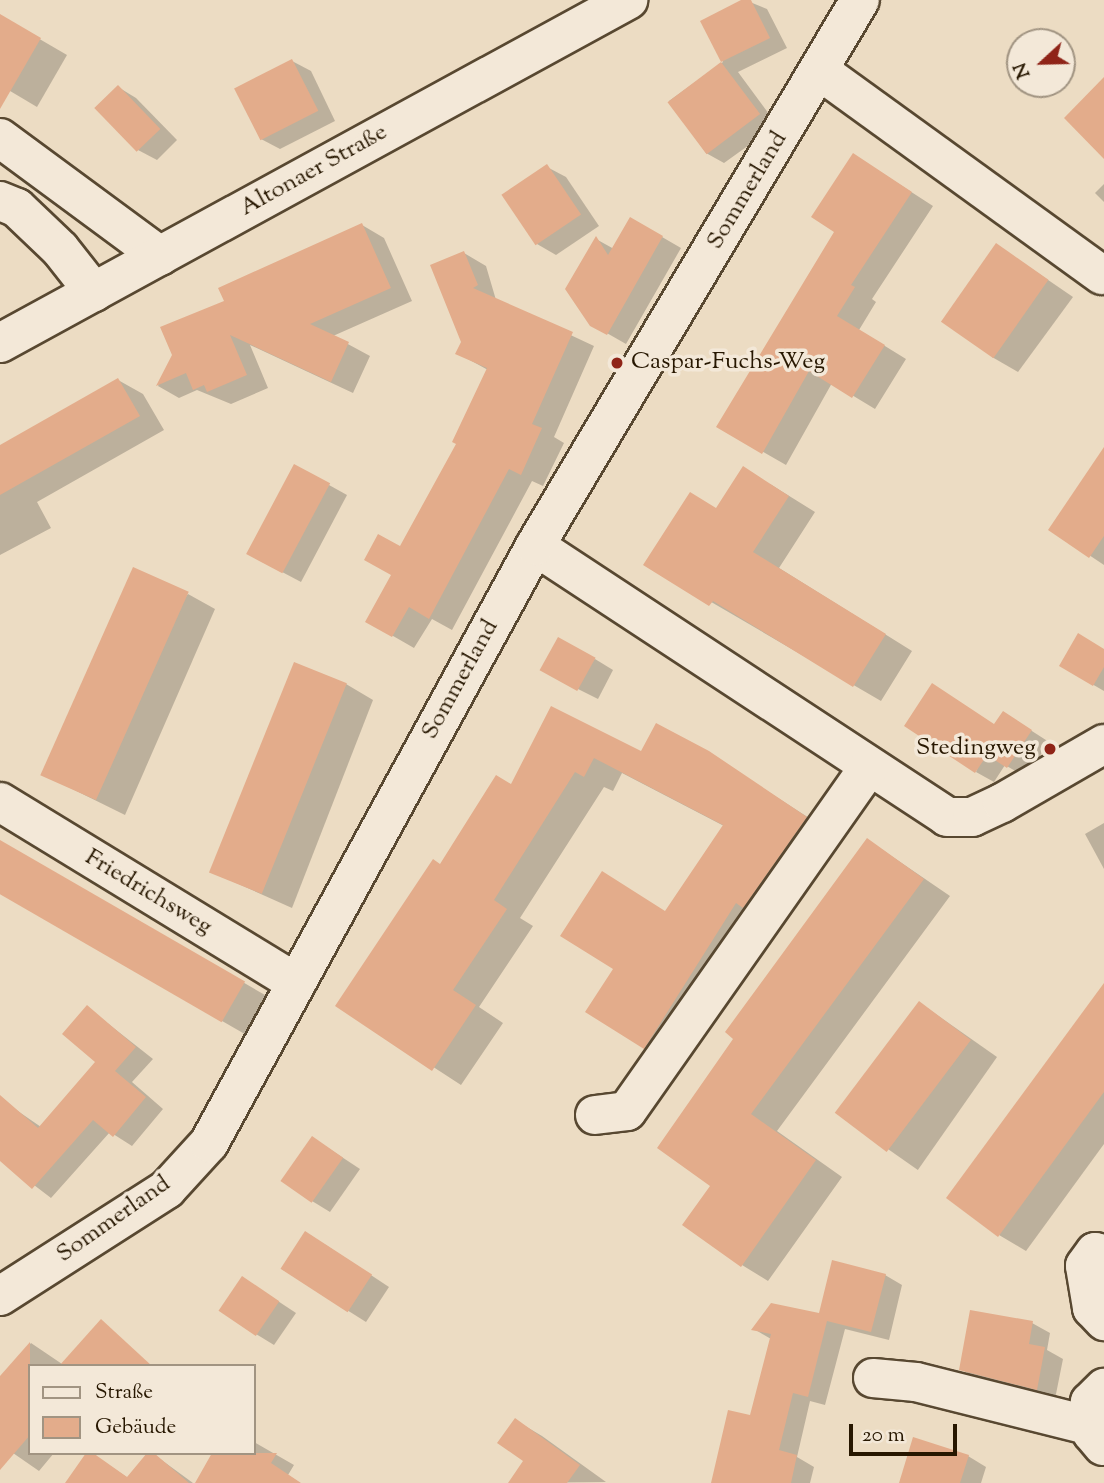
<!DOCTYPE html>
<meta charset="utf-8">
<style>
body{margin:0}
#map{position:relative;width:1104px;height:1483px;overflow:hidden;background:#ecdcc3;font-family:"Sorts Mill Goudy",serif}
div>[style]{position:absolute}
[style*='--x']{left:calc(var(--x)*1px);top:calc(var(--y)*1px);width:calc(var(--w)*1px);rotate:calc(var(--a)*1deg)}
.shadow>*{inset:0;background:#0003;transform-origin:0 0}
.building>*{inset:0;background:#e3ac8b;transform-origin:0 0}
.roads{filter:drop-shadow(2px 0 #584831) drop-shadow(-2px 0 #584831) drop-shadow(0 2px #584831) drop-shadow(0 -2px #584831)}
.minor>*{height:38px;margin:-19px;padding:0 19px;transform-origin:19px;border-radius:19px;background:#f3e8d8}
.dots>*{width:19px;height:19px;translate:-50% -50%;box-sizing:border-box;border:4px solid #f3e8d8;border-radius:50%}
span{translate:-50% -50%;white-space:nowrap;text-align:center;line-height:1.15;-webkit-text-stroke:7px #f3e8d8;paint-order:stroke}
.street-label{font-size:24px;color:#271700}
.poi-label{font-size:24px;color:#271700}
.left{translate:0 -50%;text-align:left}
.right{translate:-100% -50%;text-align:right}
.legend{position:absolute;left:28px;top:1364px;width:228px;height:91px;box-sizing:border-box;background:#f3e8d8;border:2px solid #a19482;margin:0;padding:9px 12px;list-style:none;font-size:21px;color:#271700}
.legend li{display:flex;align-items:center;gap:14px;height:35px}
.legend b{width:35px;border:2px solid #a19482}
.north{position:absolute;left:1006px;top:28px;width:70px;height:70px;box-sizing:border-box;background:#f3e8d8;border:2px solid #a19482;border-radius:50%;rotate:248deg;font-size:19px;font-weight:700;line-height:28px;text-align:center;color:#271700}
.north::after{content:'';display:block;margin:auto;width:24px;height:32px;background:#8f2418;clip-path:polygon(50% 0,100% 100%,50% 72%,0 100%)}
.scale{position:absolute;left:849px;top:1424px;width:108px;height:32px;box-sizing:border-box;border:4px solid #271700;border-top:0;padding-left:9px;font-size:21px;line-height:24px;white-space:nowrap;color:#271700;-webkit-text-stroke:5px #f3e8d8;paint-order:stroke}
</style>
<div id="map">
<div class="shadow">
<div style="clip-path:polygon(745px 0,767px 9px,787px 48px,738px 72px,777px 125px,724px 163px,706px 153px,669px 101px,723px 62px,702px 22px)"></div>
<div style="clip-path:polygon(0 16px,67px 55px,37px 107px,0 85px)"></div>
<div style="clip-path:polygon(292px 61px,311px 71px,335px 121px,280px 149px,261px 139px)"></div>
<div style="clip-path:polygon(118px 87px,136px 98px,177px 140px,157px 160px,138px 150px,98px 108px)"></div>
<div style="clip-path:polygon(854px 155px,933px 206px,872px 299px,876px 302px,859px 330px,906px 359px,875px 409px,832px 383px,786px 465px,718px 426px,836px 231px)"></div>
<div style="clip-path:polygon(547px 167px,566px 177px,599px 226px,556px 255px,537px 244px)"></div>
<div style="clip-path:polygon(1104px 184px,1104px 202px,1095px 193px)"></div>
<div style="clip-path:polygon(631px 219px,681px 248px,626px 344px,591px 324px,596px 239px,614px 249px)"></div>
<div style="clip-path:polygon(362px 225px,384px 238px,412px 301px,333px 336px,370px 356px,353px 393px,250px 345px,268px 388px,231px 404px,197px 390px,179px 398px,158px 386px,173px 355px,226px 302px)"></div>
<div style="clip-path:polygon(997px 245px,1073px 297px,1018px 372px,992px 357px)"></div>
<div style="clip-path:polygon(464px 253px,486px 266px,496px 300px,594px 346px,554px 437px,564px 443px,543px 486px,532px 481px,452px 630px,432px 619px,414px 648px,367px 621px,393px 574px,400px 549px,459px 444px,488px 370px,457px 353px,462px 342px)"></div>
<div style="clip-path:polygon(118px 380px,143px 394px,164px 430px,37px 502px,51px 528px,0 555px,0 454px)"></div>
<div style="clip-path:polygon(1104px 462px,1104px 565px,1050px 529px)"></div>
<div style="clip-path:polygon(770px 484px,815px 512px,779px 568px,912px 651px,881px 701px,646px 564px,717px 509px)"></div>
<div style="clip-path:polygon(329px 485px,347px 495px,301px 582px,267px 564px)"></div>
<div style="clip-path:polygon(188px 594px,215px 609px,125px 815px,44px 775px)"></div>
<div style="clip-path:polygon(1104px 651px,1104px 691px,1061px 666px)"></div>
<div style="clip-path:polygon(595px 659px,613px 670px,598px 699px,560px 680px)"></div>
<div style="clip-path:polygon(346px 684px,373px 700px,292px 908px,214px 873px)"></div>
<div style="clip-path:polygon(552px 708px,642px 754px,708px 753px,834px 834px,672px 1064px,645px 1048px,667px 912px,724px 826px,622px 773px,613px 791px,604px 787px,520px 918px,533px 926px,479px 1007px,503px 1023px,461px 1085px,338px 1005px,441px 866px,512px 786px)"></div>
<div style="clip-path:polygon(1021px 724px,1049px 742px,1026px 777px,1005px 765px,994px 782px,976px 772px,995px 725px)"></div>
<div style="clip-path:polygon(1104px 823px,1104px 869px,1085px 834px)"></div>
<div style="clip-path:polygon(868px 840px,950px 896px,777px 1131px,842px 1177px,768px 1281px,742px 1265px,736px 1039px)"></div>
<div style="left:0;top:842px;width:312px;height:44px;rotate:30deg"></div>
<div style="left:920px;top:1003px;width:94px;height:138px;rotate:35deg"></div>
<div style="clip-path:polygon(87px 1007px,153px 1059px,132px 1082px,163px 1109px,132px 1146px,110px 1132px,51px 1198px,0 1159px,0 1120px,12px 1107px,41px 1127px,98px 1062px)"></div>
<div style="clip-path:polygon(1104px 1008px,1104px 1144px,1026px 1251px,999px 1235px)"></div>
<div style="clip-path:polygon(313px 1138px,360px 1169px,330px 1212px,312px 1201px)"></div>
<div style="clip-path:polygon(324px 1244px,389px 1287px,366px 1322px,282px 1269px)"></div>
<div style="clip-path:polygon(885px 1275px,902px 1285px,889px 1340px,845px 1329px,825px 1405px,810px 1401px,797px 1457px,814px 1467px,810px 1483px,719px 1483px,751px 1417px,771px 1339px,754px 1329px,820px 1315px)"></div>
<div style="clip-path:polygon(243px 1278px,296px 1313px,274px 1345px,256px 1334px)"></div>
<div style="clip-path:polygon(1032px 1323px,1050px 1333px,1047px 1350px,1063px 1359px,1055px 1399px,979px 1380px,961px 1369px)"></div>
<div style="clip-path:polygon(31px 1343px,65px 1366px,30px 1366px,30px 1453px,54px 1453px,39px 1471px,0 1444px,0 1379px)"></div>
<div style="clip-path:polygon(515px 1420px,542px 1436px,606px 1482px,510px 1483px,526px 1461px)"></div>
<div style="clip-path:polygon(254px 1442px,294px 1465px,288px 1475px,300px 1483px,203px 1483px,254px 1453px)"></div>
<div style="clip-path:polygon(91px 1453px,128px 1478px,152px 1453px,193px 1483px,67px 1483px)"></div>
<div style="clip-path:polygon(968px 1456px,986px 1467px,981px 1483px,903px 1483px)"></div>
</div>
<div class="building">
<div style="clip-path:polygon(741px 0,751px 0,770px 38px,721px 62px,700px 21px)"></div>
<div style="clip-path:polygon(0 14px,41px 38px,0 109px)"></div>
<div style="left:292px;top:59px;width:58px;height:65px;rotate:63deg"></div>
<div style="left:721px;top:62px;width:65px;height:67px;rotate:53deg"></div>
<div style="clip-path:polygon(1104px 77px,1104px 159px,1064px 118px)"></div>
<div style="left:118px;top:85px;width:61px;height:33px;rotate:46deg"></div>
<div style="clip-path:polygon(853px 153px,912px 192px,851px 285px,855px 287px,837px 316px,885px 345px,852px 398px,809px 371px,762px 454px,716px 427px,834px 232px,811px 217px)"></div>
<div style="left:547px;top:164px;width:61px;height:55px;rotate:56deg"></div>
<div style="clip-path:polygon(630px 217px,663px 236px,607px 335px,590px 326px,565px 289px,596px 236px,608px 255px)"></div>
<div style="clip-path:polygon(362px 223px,391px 288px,310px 324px,349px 342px,331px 382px,230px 335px,247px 375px,207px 392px,204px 385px,193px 390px,186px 373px,156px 386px,172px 355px,160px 327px,224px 301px,218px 288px)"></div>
<div style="left:996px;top:243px;width:64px;height:96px;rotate:35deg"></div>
<div style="clip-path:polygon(464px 251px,478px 285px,473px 288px,573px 332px,532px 424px,542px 428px,521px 475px,509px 469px,429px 619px,409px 607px,392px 637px,365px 622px,391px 575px,364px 560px,378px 534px,400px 546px,456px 444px,452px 442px,487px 368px,455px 354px,461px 342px,430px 265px)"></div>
<div style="clip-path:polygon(118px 378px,140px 416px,0 495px,0 445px)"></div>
<div style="clip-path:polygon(1104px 447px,1104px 536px,1089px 558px,1048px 530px)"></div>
<div style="left:294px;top:464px;width:41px;height:102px;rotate:28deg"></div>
<div style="clip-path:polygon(743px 466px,789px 496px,753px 552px,886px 634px,853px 687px,713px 601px,709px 606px,643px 565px,690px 492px,716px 508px)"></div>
<div style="left:133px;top:567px;width:61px;height:228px;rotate:24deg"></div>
<div style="clip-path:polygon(1078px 633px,1104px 649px,1104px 667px,1093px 686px,1059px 666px)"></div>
<div style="left:558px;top:637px;width:43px;height:38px;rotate:29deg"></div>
<div style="left:294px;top:662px;width:57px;height:227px;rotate:22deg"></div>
<div style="clip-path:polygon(932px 683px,994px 724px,1003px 711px,1032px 730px,1007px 768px,987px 755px,975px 773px,904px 726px)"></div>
<div style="clip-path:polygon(551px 706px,641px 751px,656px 723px,709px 751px,807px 817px,743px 908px,736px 903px,644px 1049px,585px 1012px,613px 969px,560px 936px,602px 871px,665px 911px,723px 825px,594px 758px,584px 777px,575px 772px,494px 900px,507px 909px,453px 990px,476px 1005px,432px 1071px,335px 1006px,433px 859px,440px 864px,496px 775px,511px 784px)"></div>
<div style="clip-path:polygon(867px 838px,924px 879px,751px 1114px,816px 1160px,741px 1267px,682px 1225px,710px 1186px,657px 1148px,733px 1039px,725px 1032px)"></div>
<div style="left:0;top:840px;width:283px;height:47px;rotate:30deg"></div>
<div style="clip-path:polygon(1104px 983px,1104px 1092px,998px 1237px,946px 1198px)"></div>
<div style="left:919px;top:1001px;width:65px;height:140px;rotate:37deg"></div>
<div style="clip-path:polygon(87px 1005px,136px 1047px,115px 1071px,146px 1097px,113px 1137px,93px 1120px,32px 1189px,0 1161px,0 1095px,38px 1128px,95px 1062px,62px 1034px)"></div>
<div style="left:312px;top:1136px;width:38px;height:55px;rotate:35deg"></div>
<div style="left:305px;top:1231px;width:80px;height:45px;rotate:33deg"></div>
<div style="clip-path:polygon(832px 1260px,886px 1274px,871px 1332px,827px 1321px,808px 1397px,793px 1393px,779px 1450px,797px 1455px,791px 1483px,711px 1483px,728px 1410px,750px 1415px,771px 1334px,751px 1330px,771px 1303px,819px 1313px)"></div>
<div style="left:242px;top:1276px;width:45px;height:42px;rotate:34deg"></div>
<div style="clip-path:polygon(970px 1310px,1033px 1321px,1029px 1344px,1045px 1347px,1037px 1390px,959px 1370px)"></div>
<div style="clip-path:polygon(101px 1319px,152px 1366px,59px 1366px)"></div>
<div style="clip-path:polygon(30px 1342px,30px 1435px,0 1470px,0 1376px)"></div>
<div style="clip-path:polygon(515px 1418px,580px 1465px,567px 1483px,508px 1483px,523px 1461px,497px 1443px)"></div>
<div style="clip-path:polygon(913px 1437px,969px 1455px,960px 1483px,899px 1483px)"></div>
<div style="clip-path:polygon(86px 1453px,93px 1453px,127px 1477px,147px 1453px,154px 1453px,189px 1483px,65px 1483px)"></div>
<div style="clip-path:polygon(212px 1453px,277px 1453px,271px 1463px,301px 1483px,195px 1483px)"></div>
</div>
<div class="roads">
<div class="minor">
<div style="--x:820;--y:71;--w:348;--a:35.9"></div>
<div style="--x:0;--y:138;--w:199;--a:36.4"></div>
<div style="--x:0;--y:201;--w:18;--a:22"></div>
<div style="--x:17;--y:208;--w:59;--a:43.6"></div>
<div style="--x:60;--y:249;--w:55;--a:51.7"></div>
<div style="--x:0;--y:343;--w:716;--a:-28.64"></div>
<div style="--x:535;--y:546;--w:493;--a:33.3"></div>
<div style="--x:947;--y:817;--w:25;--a:0"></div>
<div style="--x:972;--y:817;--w:33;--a:-25"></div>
<div style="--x:1002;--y:803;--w:118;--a:-30"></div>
<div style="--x:0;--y:802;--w:347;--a:31.4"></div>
<div style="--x:595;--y:1115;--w:32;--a:-7"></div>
<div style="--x:627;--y:1111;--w:421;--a:-54.9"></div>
<div style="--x:1104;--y:1254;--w:9;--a:-167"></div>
<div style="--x:1095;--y:1252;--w:17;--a:126"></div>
<div style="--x:1085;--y:1266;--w:43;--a:80.5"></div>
<div style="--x:1092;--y:1308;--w:18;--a:47"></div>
<div style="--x:0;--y:1296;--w:198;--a:-32.6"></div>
<div style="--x:167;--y:1189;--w:62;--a:-47.6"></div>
<div style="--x:209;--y:1143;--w:680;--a:-61.36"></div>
<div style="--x:535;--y:546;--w:635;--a:-59.24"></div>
<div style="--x:873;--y:1378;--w:43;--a:5.3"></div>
<div style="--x:916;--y:1382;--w:180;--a:14.1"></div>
<div style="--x:1103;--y:1446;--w:17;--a:-130"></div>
<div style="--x:1092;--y:1433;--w:31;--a:-94"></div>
<div style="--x:1090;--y:1402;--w:20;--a:-45"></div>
</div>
</div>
<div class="dots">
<div style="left:617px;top:363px;background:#8f2418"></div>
<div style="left:1050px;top:749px;background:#8f2418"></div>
</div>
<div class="street-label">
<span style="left:314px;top:171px;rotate:-29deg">Altonaer Straße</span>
<span style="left:748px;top:191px;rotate:-59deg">Sommerland</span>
<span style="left:461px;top:680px;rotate:-61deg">Sommerland</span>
<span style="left:148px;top:893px;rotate:31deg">Friedrichsweg</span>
<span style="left:114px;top:1220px;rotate:-35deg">Sommerland</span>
</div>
<div class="poi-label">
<span class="left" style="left:631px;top:363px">Caspar-Fuchs-Weg</span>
<span class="right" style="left:1036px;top:749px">Stedingweg</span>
</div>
<ul class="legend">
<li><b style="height:9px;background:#f3e8d8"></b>Straße</li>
<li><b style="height:19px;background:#e3ac8b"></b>Gebäude</li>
</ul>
<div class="north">N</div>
<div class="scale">20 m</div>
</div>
